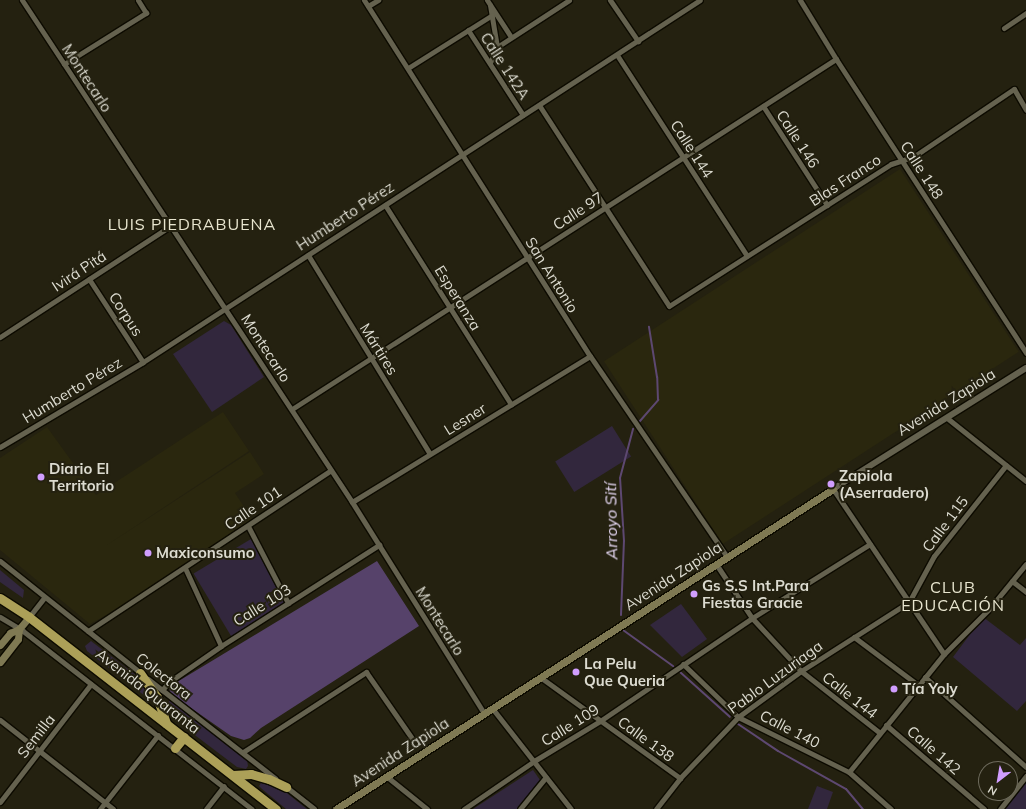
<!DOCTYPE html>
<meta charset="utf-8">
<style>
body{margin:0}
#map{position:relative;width:1026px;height:809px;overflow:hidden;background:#242110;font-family:Mulish,sans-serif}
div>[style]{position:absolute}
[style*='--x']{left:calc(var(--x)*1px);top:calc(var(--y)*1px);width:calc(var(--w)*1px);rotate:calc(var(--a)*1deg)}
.built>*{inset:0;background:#2a270e;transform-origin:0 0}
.green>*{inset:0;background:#32273d;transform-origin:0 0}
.forest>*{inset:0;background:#56426a}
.stream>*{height:2px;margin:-1px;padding:0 1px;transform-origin:1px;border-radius:1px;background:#5d4871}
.roads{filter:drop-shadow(1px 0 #0d0b00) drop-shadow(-1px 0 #0d0b00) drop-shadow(0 1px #0d0b00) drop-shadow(0 -1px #0d0b00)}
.minor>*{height:5px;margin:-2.5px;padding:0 2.5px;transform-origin:2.5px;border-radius:2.5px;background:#65624f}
.tertiary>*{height:6px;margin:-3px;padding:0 3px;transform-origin:3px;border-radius:3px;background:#65624f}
.secondary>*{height:7px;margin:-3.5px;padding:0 3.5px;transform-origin:3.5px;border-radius:3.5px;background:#7f7953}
.trunk>*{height:9px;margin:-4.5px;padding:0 4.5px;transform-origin:4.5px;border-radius:4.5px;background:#aca058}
.dots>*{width:11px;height:11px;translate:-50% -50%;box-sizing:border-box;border:2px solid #242110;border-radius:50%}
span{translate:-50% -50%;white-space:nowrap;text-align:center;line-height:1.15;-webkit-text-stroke:4px #242110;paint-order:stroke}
.street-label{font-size:15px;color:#dcdbd0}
.poi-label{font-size:15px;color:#dcdbd0;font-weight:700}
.left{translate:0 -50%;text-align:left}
.neighbourhood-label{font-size:16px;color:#e8e5cf;letter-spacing:1px}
.water-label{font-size:16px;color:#e7d9f5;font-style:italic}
.north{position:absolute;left:978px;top:761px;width:40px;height:40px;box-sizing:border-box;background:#242110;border:1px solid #6e6b5d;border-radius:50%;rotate:211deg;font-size:11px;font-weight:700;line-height:16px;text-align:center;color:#dcdbd0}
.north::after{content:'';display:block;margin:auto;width:14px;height:18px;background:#d09dfe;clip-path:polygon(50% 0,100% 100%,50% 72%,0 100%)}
</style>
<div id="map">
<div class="built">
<div style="left:900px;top:169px;width:218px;height:353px;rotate:57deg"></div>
<div style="clip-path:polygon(223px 412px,249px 451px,104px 547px,250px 452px,264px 474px,235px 493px,252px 519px,108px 614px,90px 624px,0 550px,0 458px,47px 427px,96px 495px)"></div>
</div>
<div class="green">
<div style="clip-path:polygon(224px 321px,231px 325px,264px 377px,212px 412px,173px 354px)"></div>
<div style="left:612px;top:426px;width:36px;height:67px;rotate:58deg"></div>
<div style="left:251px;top:539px;width:76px;height:67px;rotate:59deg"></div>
<div style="clip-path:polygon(0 570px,24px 590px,23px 598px,0 582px)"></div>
<div style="clip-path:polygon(681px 604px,707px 639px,682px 657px,650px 625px)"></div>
<div style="clip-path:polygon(983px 617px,1020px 645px,1026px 638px,1026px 701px,1017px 711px,953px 657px)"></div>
<div style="clip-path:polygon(91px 641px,141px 679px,156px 700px,154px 703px,87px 651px,85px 646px)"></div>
<div style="clip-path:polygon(169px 700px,247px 760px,248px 766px,246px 769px,237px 767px,171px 717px,168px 707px)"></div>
<div style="clip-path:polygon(533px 770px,540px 780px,517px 809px,473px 809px)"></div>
<div style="clip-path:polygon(1026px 781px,1026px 809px,1004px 809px)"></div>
<div style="clip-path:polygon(261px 783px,268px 784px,283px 790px,307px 809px,286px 809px,262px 789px,259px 786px)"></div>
<div style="clip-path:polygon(817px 786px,833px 792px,827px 809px,808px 809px)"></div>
</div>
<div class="forest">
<div style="clip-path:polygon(377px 561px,419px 626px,261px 728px,250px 738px,244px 740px,231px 736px,171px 694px,169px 688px,172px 685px)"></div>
</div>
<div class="stream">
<div style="--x:640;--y:421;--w:28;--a:-49"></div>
<div style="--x:658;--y:400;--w:23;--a:-92"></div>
<div style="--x:657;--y:377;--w:51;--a:-99.1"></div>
<div style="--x:621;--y:615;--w:74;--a:-87.7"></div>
<div style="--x:624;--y:541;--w:63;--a:-93.6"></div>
<div style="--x:620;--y:478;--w:51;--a:-75.1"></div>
<div style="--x:623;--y:630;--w:62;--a:35.8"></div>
<div style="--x:680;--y:672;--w:67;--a:42"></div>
<div style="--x:738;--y:724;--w:48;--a:34"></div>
<div style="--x:778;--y:751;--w:78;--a:29.2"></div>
<div style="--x:846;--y:789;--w:26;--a:50"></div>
</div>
<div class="roads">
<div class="minor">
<div style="--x:22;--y:0;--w:601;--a:56.68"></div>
<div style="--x:352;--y:502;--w:249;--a:58"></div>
<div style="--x:364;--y:0;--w:422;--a:57.6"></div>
<div style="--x:590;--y:356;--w:243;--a:55.7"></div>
<div style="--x:487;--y:0;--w:44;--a:57"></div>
<div style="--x:610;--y:0;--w:50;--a:55.7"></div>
<div style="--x:800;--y:0;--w:69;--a:58.6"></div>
<div style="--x:836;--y:59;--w:350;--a:57.1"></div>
<div style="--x:490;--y:5;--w:43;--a:80.5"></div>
<div style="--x:497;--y:47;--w:17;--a:114"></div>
<div style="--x:368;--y:6;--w:12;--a:-31"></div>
<div style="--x:1004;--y:28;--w:27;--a:-34"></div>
<div style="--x:468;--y:30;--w:101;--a:57.1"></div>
<div style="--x:497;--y:47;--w:86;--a:-33.1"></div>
<div style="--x:617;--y:55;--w:239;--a:57.1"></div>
<div style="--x:64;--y:64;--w:97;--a:-31.9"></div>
<div style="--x:146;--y:13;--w:15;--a:-122"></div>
<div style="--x:408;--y:68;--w:99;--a:-32.2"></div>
<div style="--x:539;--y:105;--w:239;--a:57.1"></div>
<div style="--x:669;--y:306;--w:264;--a:-32.6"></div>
<div style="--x:891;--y:164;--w:23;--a:-18"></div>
<div style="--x:913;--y:157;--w:122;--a:-34"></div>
<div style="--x:1014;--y:89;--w:24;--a:60"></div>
<div style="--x:763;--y:106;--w:118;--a:57.1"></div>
<div style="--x:385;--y:205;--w:236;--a:57.7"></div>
<div style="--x:308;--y:255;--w:233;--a:58.5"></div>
<div style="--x:89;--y:279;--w:99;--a:57"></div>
<div style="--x:0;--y:337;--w:203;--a:-33.1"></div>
<div style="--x:292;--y:409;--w:647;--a:-32.76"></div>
<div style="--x:947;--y:418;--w:101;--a:38.6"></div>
<div style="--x:0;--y:447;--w:166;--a:-30.7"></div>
<div style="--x:143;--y:362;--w:664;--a:-33.02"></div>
<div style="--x:833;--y:489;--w:199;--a:56.1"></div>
<div style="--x:352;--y:502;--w:279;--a:-31.5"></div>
<div style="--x:248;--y:526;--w:87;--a:62.5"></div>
<div style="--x:0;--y:561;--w:181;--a:38.5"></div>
<div style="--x:716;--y:564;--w:65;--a:56.3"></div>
<div style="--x:752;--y:618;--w:72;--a:47.2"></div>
<div style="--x:801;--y:671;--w:100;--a:38.1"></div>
<div style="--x:185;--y:568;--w:86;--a:65.2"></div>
<div style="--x:1012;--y:581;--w:18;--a:38"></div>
<div style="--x:0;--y:617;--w:27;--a:31"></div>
<div style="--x:23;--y:631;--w:290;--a:37.9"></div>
<div style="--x:29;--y:617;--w:24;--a:-52"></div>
<div style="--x:88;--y:631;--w:291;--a:-33.5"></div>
<div style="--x:854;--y:637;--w:80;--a:36.9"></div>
<div style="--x:683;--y:664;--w:76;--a:43.9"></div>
<div style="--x:738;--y:717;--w:124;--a:26.4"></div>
<div style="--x:849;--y:772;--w:56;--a:41.4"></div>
<div style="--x:540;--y:677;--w:173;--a:35.8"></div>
<div style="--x:925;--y:677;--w:135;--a:41.7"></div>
<div style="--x:148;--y:679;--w:162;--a:38"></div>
<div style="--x:162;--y:690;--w:11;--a:-49"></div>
<div style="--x:169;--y:682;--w:63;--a:-34.7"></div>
<div style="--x:221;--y:646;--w:188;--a:-32.6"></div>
<div style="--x:492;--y:708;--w:128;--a:52"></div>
<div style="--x:0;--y:720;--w:144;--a:38.2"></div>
<div style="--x:886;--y:725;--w:129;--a:40.6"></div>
<div style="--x:243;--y:752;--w:147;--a:-33"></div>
<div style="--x:366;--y:672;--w:83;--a:55.3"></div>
<div style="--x:849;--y:772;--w:151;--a:-51.2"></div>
<div style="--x:944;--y:654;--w:64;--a:-45"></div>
<div style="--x:989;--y:609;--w:58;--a:-50.6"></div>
<div style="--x:386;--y:776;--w:53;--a:38.8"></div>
<div style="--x:285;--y:786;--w:37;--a:38"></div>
<div style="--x:0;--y:802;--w:149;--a:-52.4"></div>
<div style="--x:100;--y:809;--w:94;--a:-51.9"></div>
<div style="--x:206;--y:809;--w:29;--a:-52"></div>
<div style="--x:464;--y:809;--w:85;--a:-34.4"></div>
<div style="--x:534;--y:761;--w:77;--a:-31.2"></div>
<div style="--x:600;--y:721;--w:184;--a:-34.1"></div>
<div style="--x:752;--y:618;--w:139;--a:-32.1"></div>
<div style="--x:520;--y:809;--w:41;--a:-50.9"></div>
<div style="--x:656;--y:809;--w:39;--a:-52"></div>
<div style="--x:680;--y:778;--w:84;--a:-46.4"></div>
<div style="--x:738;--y:717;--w:78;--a:-36.1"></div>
<div style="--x:801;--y:671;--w:128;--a:-32.6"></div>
<div style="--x:909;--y:602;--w:52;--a:-61.5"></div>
<div style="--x:934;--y:556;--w:116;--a:-51.6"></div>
<div style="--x:1000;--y:809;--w:42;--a:-51.8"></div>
</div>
<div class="tertiary">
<div style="--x:833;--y:489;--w:228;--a:-32.1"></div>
</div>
<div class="secondary">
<div style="--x:0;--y:645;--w:16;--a:-50"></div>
<div style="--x:10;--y:633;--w:10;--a:-24"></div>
<div style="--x:19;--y:629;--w:16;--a:-50"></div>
<div style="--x:0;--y:662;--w:29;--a:-52"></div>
<div style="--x:18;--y:639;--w:10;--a:-84"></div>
<div style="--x:336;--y:809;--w:591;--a:-32.78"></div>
</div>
<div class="trunk">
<div style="--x:0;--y:598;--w:35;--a:33"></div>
<div style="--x:29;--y:617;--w:313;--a:37.9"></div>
<div style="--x:140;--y:673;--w:29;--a:55"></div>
<div style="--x:157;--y:697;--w:28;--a:71"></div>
<div style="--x:175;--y:748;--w:14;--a:-51"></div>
<div style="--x:233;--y:775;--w:18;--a:-3"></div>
<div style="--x:251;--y:774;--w:19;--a:16"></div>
<div style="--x:269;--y:779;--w:19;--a:25"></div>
</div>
</div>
<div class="dots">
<div style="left:41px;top:477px;background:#d09dfe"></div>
<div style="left:831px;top:484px;background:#d09dfe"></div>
<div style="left:148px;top:553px;background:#d09dfe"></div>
<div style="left:694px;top:594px;background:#d09dfe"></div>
<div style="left:576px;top:672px;background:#d09dfe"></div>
<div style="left:894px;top:689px;background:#d09dfe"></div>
</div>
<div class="street-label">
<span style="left:505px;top:66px;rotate:57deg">Calle 142A</span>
<span style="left:87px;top:78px;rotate:57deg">Montecarlo</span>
<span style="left:798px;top:139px;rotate:57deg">Calle 146</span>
<span style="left:692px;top:149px;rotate:57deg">Calle 144</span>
<span style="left:922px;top:170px;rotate:57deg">Calle 148</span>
<span style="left:845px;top:180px;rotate:-33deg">Blas Franco</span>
<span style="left:578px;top:211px;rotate:-33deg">Calle 97</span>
<span style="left:345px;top:216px;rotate:-33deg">Humberto Pérez</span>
<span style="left:79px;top:271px;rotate:-33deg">Ivirá Pitá</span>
<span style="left:552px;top:275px;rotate:58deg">San Antonio</span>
<span style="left:458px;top:298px;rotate:58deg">Esperanza</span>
<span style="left:126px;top:314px;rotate:57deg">Corpus</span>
<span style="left:266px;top:348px;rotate:57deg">Montecarlo</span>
<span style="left:379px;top:349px;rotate:58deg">Mártires</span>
<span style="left:72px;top:390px;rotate:-31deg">Humberto Pérez</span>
<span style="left:946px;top:402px;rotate:-32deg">Avenida Zapiola</span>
<span style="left:465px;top:419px;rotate:-32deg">Lesner</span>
<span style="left:253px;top:508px;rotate:-34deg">Calle 101</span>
<span style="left:945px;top:524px;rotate:-53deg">Calle 115</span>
<span style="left:673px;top:576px;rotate:-33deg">Avenida Zapiola</span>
<span style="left:262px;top:605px;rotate:-32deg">Calle 103</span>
<span style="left:440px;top:621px;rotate:58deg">Montecarlo</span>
<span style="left:164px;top:676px;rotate:38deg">Colectora</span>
<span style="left:775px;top:677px;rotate:-36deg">Pablo Luzuriaga</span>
<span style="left:148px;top:691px;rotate:38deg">Avenida Quaranta</span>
<span style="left:850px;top:695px;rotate:38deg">Calle 144</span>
<span style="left:570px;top:725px;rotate:-32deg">Calle 109</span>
<span style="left:790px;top:729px;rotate:27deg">Calle 140</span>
<span style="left:36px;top:736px;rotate:-52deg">Semilla</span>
<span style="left:646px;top:739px;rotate:36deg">Calle 138</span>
<span style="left:934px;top:750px;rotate:41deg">Calle 142</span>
<span style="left:400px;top:752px;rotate:-33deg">Avenida Zapiola</span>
</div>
<div class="poi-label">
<span class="left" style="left:49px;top:477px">Diario El<br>Territorio</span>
<span class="left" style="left:839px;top:484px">Zapiola<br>(Aserradero)</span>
<span class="left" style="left:156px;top:553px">Maxiconsumo</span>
<span class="left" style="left:702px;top:594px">Gs S.S Int.Para<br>Fiestas Gracie</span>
<span class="left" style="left:584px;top:672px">La Pelu<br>Que Queria</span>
<span class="left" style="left:902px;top:689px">Tía Yoly</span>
</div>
<div class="neighbourhood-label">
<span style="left:192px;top:224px">LUIS PIEDRABUENA</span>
<span style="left:953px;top:596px">CLUB<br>EDUCACIÓN</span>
</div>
<div class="water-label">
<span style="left:611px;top:521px;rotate:-91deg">Arroyo Sití</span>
</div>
<div class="north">N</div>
</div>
